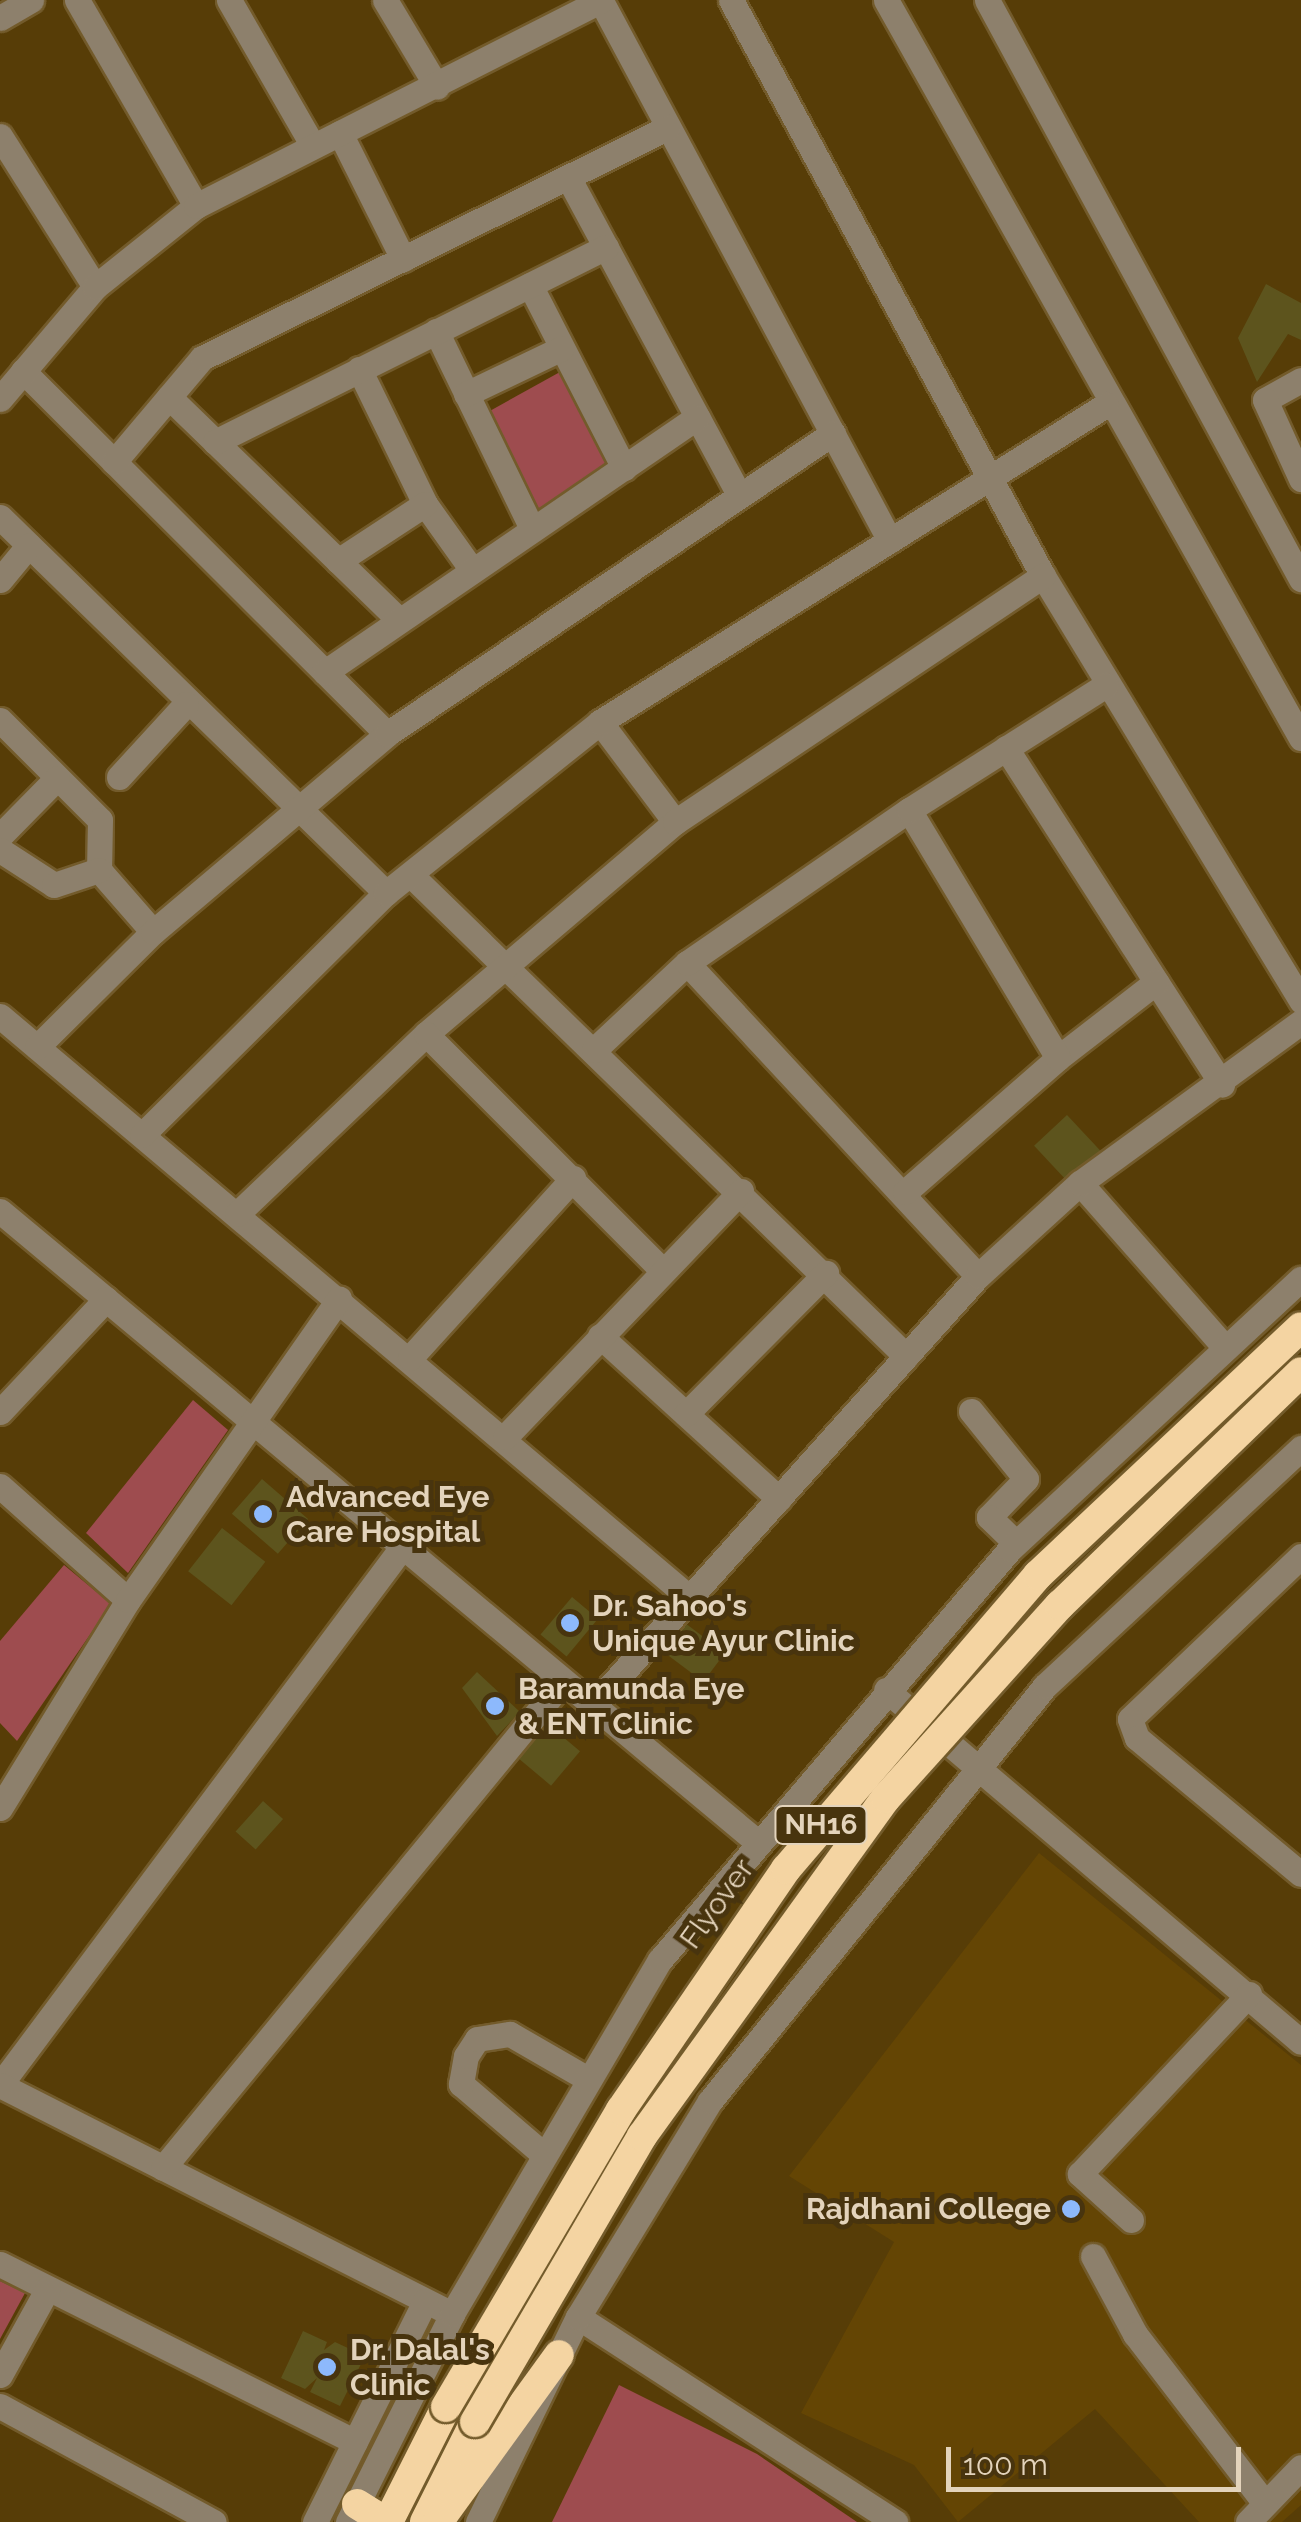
<!DOCTYPE html>
<style>
body{margin:0}
#map{position:relative;width:1301px;height:2522px;overflow:hidden;background:#573d07;font-family:Raleway,sans-serif}
div>[style]{position:absolute}
[style*='--x']{left:calc(var(--x)*1px);top:calc(var(--y)*1px);width:calc(var(--w)*1px);rotate:calc(var(--a)*1deg)}
.built>*{inset:0;background:#644504}
.green>*{inset:0;background:#9e4c4f;transform-origin:0 0}
.building>*{inset:0;background:#5d541d;transform-origin:0 0}
.roads{filter:drop-shadow(2px 0 #735b2b) drop-shadow(-2px 0 #735b2b) drop-shadow(0 2px #735b2b) drop-shadow(0 -2px #735b2b)}
.minor>*{height:25px;margin:-12.5px;padding:0 12.5px;transform-origin:12.5px;border-radius:12.5px;background:#8d806c}
.highway>*{height:30px;margin:-15px;padding:0 15px;transform-origin:15px;border-radius:15px;background:#f4d4a2}
.bridges{filter:drop-shadow(2px 0 #735b2b) drop-shadow(-2px 0 #735b2b) drop-shadow(0 2px #735b2b) drop-shadow(0 -2px #735b2b)}
.highway-bridge>*{height:30px;margin:-15px;padding:0 15px;transform-origin:15px;border-radius:15px;background:#f4d4a2}
.dots>*{width:28px;height:28px;translate:-50% -50%;box-sizing:border-box;border:5px solid #48340e;border-radius:50%}
span{translate:-50% -50%;white-space:nowrap;text-align:center;line-height:1.15;-webkit-text-stroke:10px #48340e;paint-order:stroke}
.shield-label span{padding:2px 8px;background:#48340e;border:2px solid;border-radius:8px;-webkit-text-stroke-width:0}
.shield-label{font-size:28px;color:#e3d3bb;font-weight:700}
.poi-label{font-size:30px;color:#e3d3bb;font-weight:700}
.left{translate:0 -50%;text-align:left}
.right{translate:-100% -50%;text-align:right}
.street-label{font-size:30px;color:#e3d3bb}
.scale{position:absolute;left:946px;top:2447px;width:295px;height:45px;box-sizing:border-box;border:5px solid #e3d3bb;border-top:0;padding-left:12px;font-size:30px;line-height:35px;white-space:nowrap;color:#e3d3bb;-webkit-text-stroke:8px #48340e;paint-order:stroke}
</style>
<div id="map">
<div class="built">
<div style="clip-path:polygon(1039px 1853px,1301px 2065px,1301px 2505px,1282px 2522px,1199px 2522px,1095px 2409px,958px 2522px,914px 2465px,801px 2413px,894px 2242px,789px 2176px)"></div>
</div>
<div class="green">
<div style="left:560px;top:372px;width:109px;height:88px;rotate:61deg"></div>
<div style="clip-path:polygon(193px 1400px,228px 1430px,128px 1573px,86px 1533px)"></div>
<div style="clip-path:polygon(64px 1565px,111px 1604px,17px 1741px,0 1723px,0 1641px)"></div>
<div style="clip-path:polygon(0 2281px,25px 2293px,0 2339px)"></div>
<div style="clip-path:polygon(619px 2385px,757px 2454px,857px 2522px,552px 2522px)"></div>
</div>
<div class="building">
<div style="clip-path:polygon(1266px 284px,1301px 303px,1301px 340px,1288px 334px,1257px 382px,1238px 338px)"></div>
<div style="left:1067px;top:1115px;width:49px;height:45px;rotate:47deg"></div>
<div style="left:262px;top:1479px;width:61px;height:46px;rotate:41deg"></div>
<div style="left:222px;top:1528px;width:55px;height:55px;rotate:38deg"></div>
<div style="left:572px;top:1597px;width:34px;height:49px;rotate:40deg"></div>
<div style="left:677px;top:1617px;width:60px;height:36px;rotate:37deg"></div>
<div style="clip-path:polygon(477px 1672px,520px 1712px,497px 1736px,462px 1688px)"></div>
<div style="left:544px;top:1721px;width:47px;height:45px;rotate:40deg"></div>
<div style="left:263px;top:1801px;width:27px;height:41px;rotate:42deg"></div>
<div style="clip-path:polygon(303px 2331px,327px 2342px,324px 2350px,335px 2342px,365px 2356px,340px 2406px,310px 2392px,317px 2378px,305px 2389px,281px 2378px)"></div>
</div>
<div class="roads">
<div class="minor">
<div style="--x:77;--y:0;--w:238;--a:60"></div>
<div style="--x:229;--y:0;--w:168;--a:60.1"></div>
<div style="--x:385;--y:0;--w:101;--a:59.1"></div>
<div style="--x:731;--y:0;--w:655;--a:61.56"></div>
<div style="--x:1043;--y:576;--w:497;--a:58.7"></div>
<div style="--x:886;--y:0;--w:847;--a:60.65"></div>
<div style="--x:987;--y:0;--w:659;--a:61.53"></div>
<div style="--x:601;--y:1;--w:612;--a:61.84"></div>
<div style="--x:0;--y:18;--w:36;--a:-30"></div>
<div style="--x:340;--y:133;--w:141;--a:63.4"></div>
<div style="--x:0;--y:136;--w:178;--a:57.8"></div>
<div style="--x:568;--y:177;--w:361;--a:61.7"></div>
<div style="--x:530;--y:285;--w:206;--a:62.8"></div>
<div style="--x:436;--y:331;--w:220;--a:64.1"></div>
<div style="--x:359;--y:369;--w:150;--a:63.9"></div>
<div style="--x:425;--y:504;--w:81;--a:54.5"></div>
<div style="--x:23;--y:371;--w:514;--a:44.92"></div>
<div style="--x:1301;--y:380;--w:41;--a:150.9"></div>
<div style="--x:1265;--y:400;--w:87;--a:65.5"></div>
<div style="--x:466;--y:394;--w:106;--a:-25.6"></div>
<div style="--x:169;--y:397;--w:320;--a:44.1"></div>
<div style="--x:0;--y:399;--w:147;--a:-49.7"></div>
<div style="--x:95;--y:287;--w:129;--a:-38.7"></div>
<div style="--x:196;--y:206;--w:455;--a:-26.9"></div>
<div style="--x:215;--y:442;--w:437;--a:-26.5"></div>
<div style="--x:114;--y:462;--w:136;--a:-49.8"></div>
<div style="--x:202;--y:358;--w:519;--a:-26.32"></div>
<div style="--x:0;--y:517;--w:539;--a:44.25"></div>
<div style="--x:338;--y:561;--w:104;--a:-33.2"></div>
<div style="--x:0;--y:580;--w:45;--a:-50.4"></div>
<div style="--x:325;--y:672;--w:451;--a:-34.4"></div>
<div style="--x:0;--y:720;--w:141;--a:45"></div>
<div style="--x:100;--y:820;--w:50;--a:91.1"></div>
<div style="--x:99;--y:870;--w:82;--a:48.9"></div>
<div style="--x:600;--y:722;--w:125;--a:53.1"></div>
<div style="--x:1006;--y:748;--w:400;--a:57.3"></div>
<div style="--x:119;--y:777;--w:99;--a:-47.5"></div>
<div style="--x:0;--y:836;--w:81;--a:-45.5"></div>
<div style="--x:0;--y:850;--w:64;--a:32.9"></div>
<div style="--x:54;--y:885;--w:47;--a:-18.4"></div>
<div style="--x:412;--y:876;--w:689;--a:44.18"></div>
<div style="--x:687;--y:963;--w:427;--a:47.1"></div>
<div style="--x:0;--y:1016;--w:903;--a:40.15"></div>
<div style="--x:426;--y:1034;--w:327;--a:-40.4"></div>
<div style="--x:675;--y:822;--w:443;--a:-33.8"></div>
<div style="--x:37;--y:1047;--w:163;--a:-44.8"></div>
<div style="--x:153;--y:932;--w:307;--a:-40.2"></div>
<div style="--x:387;--y:734;--w:538;--a:-34.01"></div>
<div style="--x:594;--y:1050;--w:127;--a:-43.1"></div>
<div style="--x:687;--y:963;--w:270;--a:-34.6"></div>
<div style="--x:1058;--y:1058;--w:124;--a:-37.8"></div>
<div style="--x:142;--y:1135;--w:344;--a:-44.8"></div>
<div style="--x:386;--y:893;--w:274;--a:-38.6"></div>
<div style="--x:600;--y:722;--w:597;--a:-32.07"></div>
<div style="--x:1080;--y:1183;--w:216;--a:48.6"></div>
<div style="--x:905;--y:1192;--w:203;--a:-41.2"></div>
<div style="--x:1058;--y:1058;--w:289;--a:-121"></div>
<div style="--x:909;--y:810;--w:233;--a:-32.4"></div>
<div style="--x:0;--y:1211;--w:983;--a:39.8"></div>
<div style="--x:237;--y:1214;--w:261;--a:-43.6"></div>
<div style="--x:426;--y:1034;--w:334;--a:45"></div>
<div style="--x:600;--y:1336;--w:242;--a:42.3"></div>
<div style="--x:410;--y:1358;--w:243;--a:-47.8"></div>
<div style="--x:971;--y:1411;--w:87;--a:51"></div>
<div style="--x:1026;--y:1479;--w:53;--a:134.2"></div>
<div style="--x:989;--y:1517;--w:37;--a:44"></div>
<div style="--x:0;--y:1412;--w:155;--a:-46.8"></div>
<div style="--x:686;--y:1414;--w:199;--a:-45.2"></div>
<div style="--x:505;--y:1437;--w:341;--a:-46.2"></div>
<div style="--x:0;--y:1486;--w:171;--a:41.7"></div>
<div style="--x:1301;--y:1556;--w:236;--a:136.4"></div>
<div style="--x:1130;--y:1719;--w:20;--a:70"></div>
<div style="--x:1137;--y:1738;--w:213;--a:39.7"></div>
<div style="--x:886;--y:1690;--w:544;--a:40.3"></div>
<div style="--x:590;--y:1709;--w:581;--a:-48.14"></div>
<div style="--x:978;--y:1276;--w:138;--a:-42.4"></div>
<div style="--x:1080;--y:1183;--w:273;--a:-36.1"></div>
<div style="--x:0;--y:1808;--w:244;--a:-58.4"></div>
<div style="--x:128;--y:1600;--w:368;--a:-55"></div>
<div style="--x:0;--y:2085;--w:673;--a:-53.22"></div>
<div style="--x:0;--y:2085;--w:507;--a:26.87"></div>
<div style="--x:543;--y:2154;--w:108;--a:-139.5"></div>
<div style="--x:461;--y:2084;--w:28;--a:-80"></div>
<div style="--x:466;--y:2056;--w:20;--a:-57"></div>
<div style="--x:477;--y:2039;--w:33;--a:-9"></div>
<div style="--x:510;--y:2034;--w:90;--a:30"></div>
<div style="--x:163;--y:2168;--w:625;--a:-50.58"></div>
<div style="--x:1131;--y:2220;--w:69;--a:-138"></div>
<div style="--x:1080;--y:2174;--w:247;--a:-46.8"></div>
<div style="--x:1093;--y:2256;--w:89;--a:61.7"></div>
<div style="--x:1135;--y:2334;--w:212;--a:52.5"></div>
<div style="--x:0;--y:2264;--w:397;--a:26.6"></div>
<div style="--x:578;--y:2317;--w:378;--a:32.9"></div>
<div style="--x:0;--y:2375;--w:99;--a:-61.1"></div>
<div style="--x:0;--y:2406;--w:243;--a:28.5"></div>
<div style="--x:315;--y:2522;--w:247;--a:-63.5"></div>
<div style="--x:348;--y:2522;--w:233;--a:-63.4"></div>
<div style="--x:452;--y:2314;--w:411;--a:-59.6"></div>
<div style="--x:660;--y:1960;--w:540;--a:-49.58"></div>
<div style="--x:1010;--y:1549;--w:397;--a:-42.9"></div>
<div style="--x:478;--y:2522;--w:228;--a:-64"></div>
<div style="--x:578;--y:2317;--w:253;--a:-58.6"></div>
<div style="--x:710;--y:2101;--w:533;--a:-51.09"></div>
<div style="--x:1045;--y:1686;--w:350;--a:-42.9"></div>
<div style="--x:1248;--y:2522;--w:76;--a:-46.1"></div>
</div>
<div class="highway">
<div style="--x:357;--y:2504;--w:34;--a:32"></div>
<div style="--x:388;--y:2522;--w:129;--a:-63.2"></div>
<div style="--x:425;--y:2522;--w:112;--a:-63.4"></div>
<div style="--x:438;--y:2522;--w:206;--a:-54.1"></div>
</div>
</div>
<div class="bridges">
<div class="highway-bridge">
<div style="--x:446;--y:2407;--w:345;--a:-59.5"></div>
<div style="--x:621;--y:2110;--w:292;--a:-55.6"></div>
<div style="--x:786;--y:1869;--w:387;--a:-49.4"></div>
<div style="--x:1038;--y:1575;--w:361;--a:-43.3"></div>
<div style="--x:475;--y:2422;--w:331;--a:-59.7"></div>
<div style="--x:642;--y:2136;--w:417;--a:-54.2"></div>
<div style="--x:886;--y:1798;--w:260;--a:-48"></div>
<div style="--x:1060;--y:1605;--w:335;--a:-44"></div>
</div>
</div>
<div class="dots">
<div style="left:263px;top:1514px;background:#8db9fc"></div>
<div style="left:570px;top:1623px;background:#8db9fc"></div>
<div style="left:495px;top:1706px;background:#8db9fc"></div>
<div style="left:1071px;top:2209px;background:#8db9fc"></div>
<div style="left:327px;top:2367px;background:#8db9fc"></div>
</div>
<div class="shield-label">
<span style="left:821px;top:1825px">NH16</span>
</div>
<div class="poi-label">
<span class="left" style="left:286px;top:1514px">Advanced Eye<br>Care Hospital</span>
<span class="left" style="left:592px;top:1623px">Dr. Sahoo's<br>Unique Ayur Clinic</span>
<span class="left" style="left:518px;top:1706px">Baramunda Eye<br>&amp; ENT Clinic</span>
<span class="right" style="left:1051px;top:2209px">Rajdhani College</span>
<span class="left" style="left:350px;top:2367px">Dr. Dalal's<br>Clinic</span>
</div>
<div class="street-label">
<span style="left:717px;top:1904px;rotate:-54deg">Flyover</span>
</div>
<div class="scale">100 m</div>
</div>
